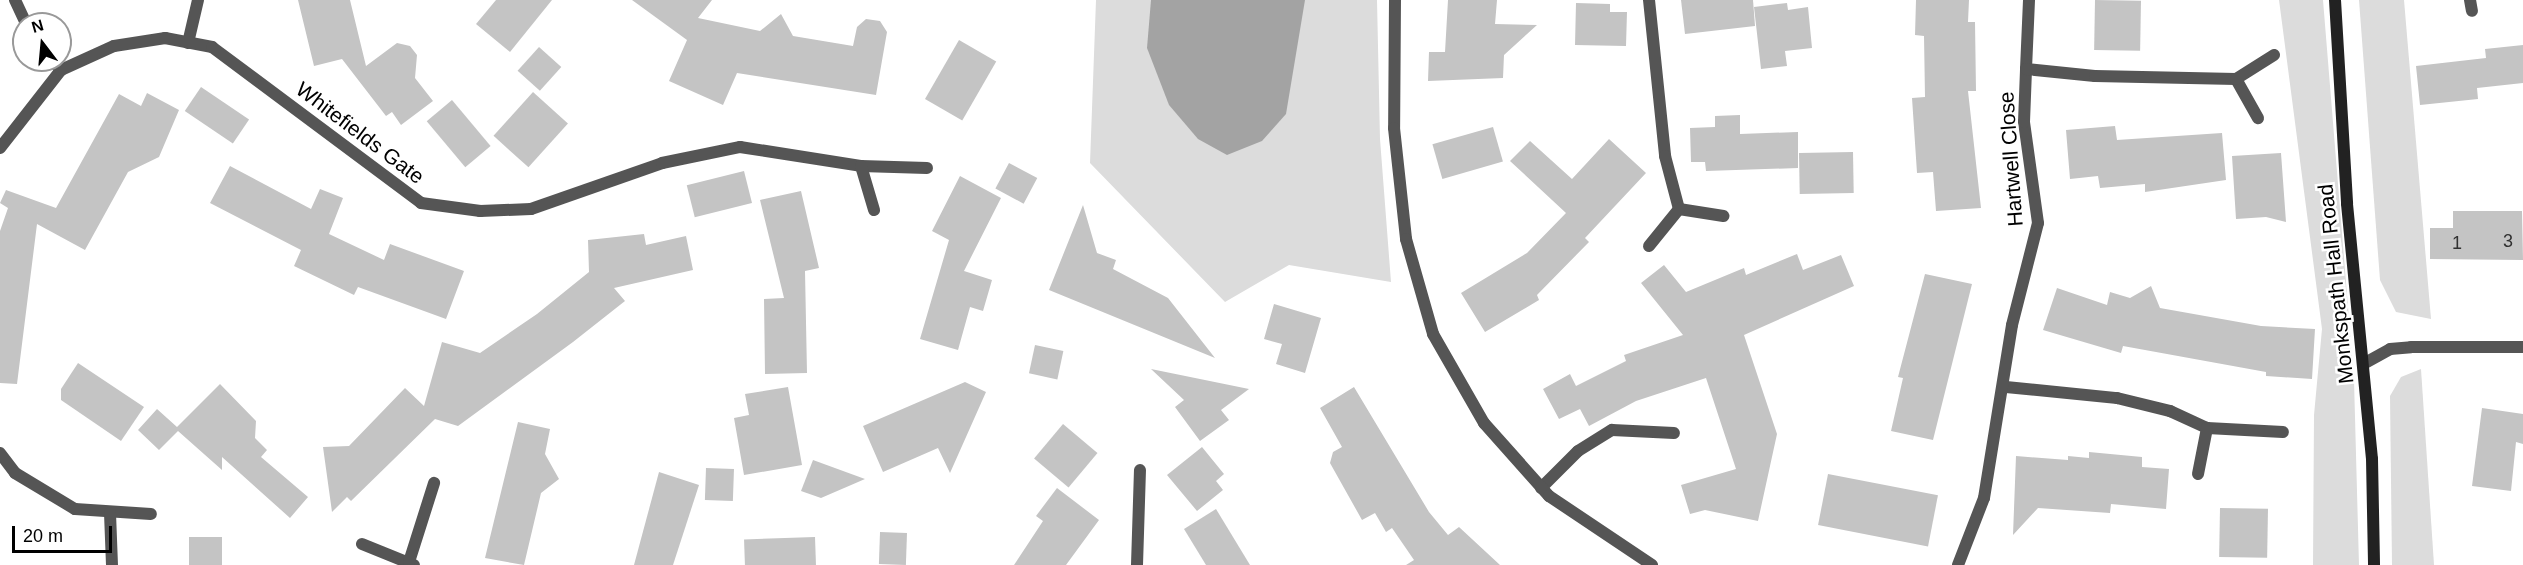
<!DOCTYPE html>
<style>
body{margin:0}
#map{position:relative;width:2523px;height:565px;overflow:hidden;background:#fff;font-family:Helvetica,sans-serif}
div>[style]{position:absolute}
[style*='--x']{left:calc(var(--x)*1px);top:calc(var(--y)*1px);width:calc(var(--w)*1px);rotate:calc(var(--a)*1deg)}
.green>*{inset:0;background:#dcdcdc}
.water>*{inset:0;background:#a3a3a3}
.building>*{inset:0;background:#c4c4c4;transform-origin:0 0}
.lane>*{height:12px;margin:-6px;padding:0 6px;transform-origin:6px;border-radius:6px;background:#555}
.street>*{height:12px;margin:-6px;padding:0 6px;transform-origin:6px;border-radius:6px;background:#555}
.secondary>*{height:12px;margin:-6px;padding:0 6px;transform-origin:6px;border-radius:6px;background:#222}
span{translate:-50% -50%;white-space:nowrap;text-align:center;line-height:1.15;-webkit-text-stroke:5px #fff;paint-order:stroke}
.number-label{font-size:18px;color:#313131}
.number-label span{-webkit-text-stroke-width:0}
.street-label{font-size:21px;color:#000}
.north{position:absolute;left:12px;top:12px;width:60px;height:60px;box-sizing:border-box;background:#fff;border:2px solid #999;border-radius:50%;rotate:344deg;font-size:16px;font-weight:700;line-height:24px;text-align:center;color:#000}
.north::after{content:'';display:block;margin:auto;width:21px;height:27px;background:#000;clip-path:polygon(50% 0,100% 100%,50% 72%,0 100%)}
.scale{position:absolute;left:12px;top:526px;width:100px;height:27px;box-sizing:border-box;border:3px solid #000;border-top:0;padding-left:8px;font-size:18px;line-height:21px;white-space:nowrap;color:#000;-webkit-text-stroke:4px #fff;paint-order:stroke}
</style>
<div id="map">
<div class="green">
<div style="clip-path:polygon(1096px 0,1377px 0,1380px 139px,1391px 282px,1289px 265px,1225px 302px,1090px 163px)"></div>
<div style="clip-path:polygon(2279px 0,2323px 0,2354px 380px,2359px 565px,2313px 565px,2314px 415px,2322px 329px)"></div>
<div style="clip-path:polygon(2359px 0,2404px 0,2431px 319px,2396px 312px,2380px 280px)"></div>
<div style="clip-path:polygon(2421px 369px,2434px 565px,2392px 565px,2390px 396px,2401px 377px)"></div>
</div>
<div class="water">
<div style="clip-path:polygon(1151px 0,1305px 0,1286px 114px,1262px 141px,1227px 155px,1198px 139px,1169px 105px,1147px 48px)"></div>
</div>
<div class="building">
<div style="clip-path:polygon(298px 0,350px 0,366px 66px,397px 43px,410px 46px,417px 55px,415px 78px,433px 101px,401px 125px,392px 112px,386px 116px,342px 59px,314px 66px)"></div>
<div style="clip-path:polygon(496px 0,552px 0,510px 52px,476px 24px)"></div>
<div style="clip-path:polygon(632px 0,712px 0,698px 18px,760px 31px,781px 14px,793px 36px,853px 46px,857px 27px,866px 19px,880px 21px,887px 32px,876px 95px,737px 73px,723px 105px,669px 81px,687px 40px)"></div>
<div style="clip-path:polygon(1448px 0,1497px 0,1495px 24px,1537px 25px,1504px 55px,1503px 78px,1428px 81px,1429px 52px,1445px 52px)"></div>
<div style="clip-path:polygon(1681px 0,1753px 0,1755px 26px,1685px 34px)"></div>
<div style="clip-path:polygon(1916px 0,1969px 0,1968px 22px,1975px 22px,1976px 91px,1968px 91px,1981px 208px,1936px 211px,1933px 172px,1917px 173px,1912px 98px,1925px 97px,1924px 36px,1915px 35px)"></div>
<div style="left:2095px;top:0;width:46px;height:50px;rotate:1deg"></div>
<div style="clip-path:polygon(1576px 3px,1610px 4px,1610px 12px,1627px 12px,1626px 46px,1575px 45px)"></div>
<div style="clip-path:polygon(1787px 3px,1788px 10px,1808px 7px,1812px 48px,1785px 51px,1787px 66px,1761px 69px,1754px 7px)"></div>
<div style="left:959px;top:40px;width:43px;height:68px;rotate:30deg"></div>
<div style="clip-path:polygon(2523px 45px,2523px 83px,2477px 88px,2478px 99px,2420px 105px,2416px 66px,2486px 58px,2485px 49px)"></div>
<div style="left:539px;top:47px;width:30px;height:32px;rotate:42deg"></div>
<div style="left:201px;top:87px;width:58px;height:29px;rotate:34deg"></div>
<div style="left:533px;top:92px;width:47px;height:59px;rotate:42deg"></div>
<div style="clip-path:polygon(147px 93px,179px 110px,159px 157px,128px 172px,85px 250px,37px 224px,17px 384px,0 383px,0 231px,8px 208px,0 203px,6px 190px,56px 208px,119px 94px,141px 106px)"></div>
<div style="left:452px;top:100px;width:60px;height:33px;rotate:50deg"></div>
<div style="clip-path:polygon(1740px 115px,1740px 134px,1798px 132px,1798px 168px,1706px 171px,1705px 162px,1691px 162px,1690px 128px,1715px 127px,1715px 116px)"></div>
<div style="clip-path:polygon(2115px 126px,2117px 140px,2222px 133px,2226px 180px,2145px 192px,2145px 184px,2100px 188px,2098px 176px,2070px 179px,2066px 130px)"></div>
<div style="left:1493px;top:127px;width:36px;height:63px;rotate:74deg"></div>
<div style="clip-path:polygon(1609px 139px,1646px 173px,1585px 238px,1589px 242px,1537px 295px,1539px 300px,1485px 332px,1461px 293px,1527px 253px,1566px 213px,1510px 161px,1530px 141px,1572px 179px)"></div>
<div style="left:1853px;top:152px;width:41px;height:54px;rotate:89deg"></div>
<div style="clip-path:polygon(2281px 153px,2286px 222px,2266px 217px,2236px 219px,2232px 156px)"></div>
<div style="left:1009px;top:163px;width:32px;height:29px;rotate:28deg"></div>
<div style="clip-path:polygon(230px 166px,311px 209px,320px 189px,343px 198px,329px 234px,384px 260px,390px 244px,464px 271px,446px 319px,358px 287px,354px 295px,294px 266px,301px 250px,210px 203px)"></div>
<div style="left:744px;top:171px;width:33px;height:59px;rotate:76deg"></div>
<div style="clip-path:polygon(960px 176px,1001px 198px,964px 271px,992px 280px,983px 311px,970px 307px,958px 350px,920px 339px,949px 240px,932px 231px)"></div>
<div style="clip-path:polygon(801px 191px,819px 268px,805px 271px,807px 373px,765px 374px,764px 299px,784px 298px,760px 200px)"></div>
<div style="clip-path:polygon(1083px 205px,1097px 253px,1116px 260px,1113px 269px,1168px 298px,1215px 358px,1049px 290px)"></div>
<div style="clip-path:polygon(2453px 211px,2522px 211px,2523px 260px,2430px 259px,2430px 228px,2453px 228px)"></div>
<div style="clip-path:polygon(644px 234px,646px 245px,686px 236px,693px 270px,614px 288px,625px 301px,573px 342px,458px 426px,435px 419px,351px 501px,347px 497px,332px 512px,323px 447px,349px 446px,405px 388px,424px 406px,442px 342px,480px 353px,537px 314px,589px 272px,588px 240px)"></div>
<div style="clip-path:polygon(1797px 254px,1803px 270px,1841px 255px,1854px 286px,1744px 335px,1777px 434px,1758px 521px,1705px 510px,1690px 514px,1681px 485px,1736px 469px,1706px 378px,1636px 401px,1589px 426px,1580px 409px,1559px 419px,1543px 389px,1570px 374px,1576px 386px,1626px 361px,1624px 355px,1683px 335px,1641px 283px,1664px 265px,1686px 292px,1744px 268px,1746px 275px)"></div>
<div style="clip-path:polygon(1925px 274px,1972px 284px,1933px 440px,1891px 431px,1903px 378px,1898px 377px)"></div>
<div style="clip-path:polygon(2151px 286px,2160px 308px,2261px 326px,2315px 329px,2312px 379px,2266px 376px,2266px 372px,2123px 346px,2121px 353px,2043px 330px,2057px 288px,2107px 305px,2110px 292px,2130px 298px)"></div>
<div style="clip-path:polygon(1274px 304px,1321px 318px,1305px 373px,1276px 364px,1282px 344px,1264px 339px)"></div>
<div style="left:1035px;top:345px;width:29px;height:29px;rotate:12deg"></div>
<div style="clip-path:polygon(78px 363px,144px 407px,121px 441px,61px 400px,61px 389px)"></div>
<div style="clip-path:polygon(1151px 369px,1249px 389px,1221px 410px,1229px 420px,1200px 441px,1175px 407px,1184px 400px)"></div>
<div style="clip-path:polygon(965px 382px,986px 392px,950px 473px,938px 448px,883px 472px,863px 426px)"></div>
<div style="clip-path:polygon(220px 384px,256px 421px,255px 438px,267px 450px,261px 457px,308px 497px,290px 518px,222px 457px,222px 470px,178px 431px,159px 450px,138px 430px,157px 409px,177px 427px)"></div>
<div style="clip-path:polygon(788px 387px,802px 465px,744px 475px,734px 418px,749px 415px,745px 394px)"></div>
<div style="clip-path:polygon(1354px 387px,1429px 512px,1448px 535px,1459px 527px,1500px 565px,1406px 565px,1414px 560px,1392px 528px,1386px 532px,1375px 513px,1362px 520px,1330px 463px,1333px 452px,1342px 447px,1320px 408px)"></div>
<div style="clip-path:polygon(2482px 408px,2523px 414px,2523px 444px,2516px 442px,2511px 491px,2472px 486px)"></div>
<div style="clip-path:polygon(518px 422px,550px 429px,545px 454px,559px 479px,541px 493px,524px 565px,485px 558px)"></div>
<div style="left:1063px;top:424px;width:45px;height:45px;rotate:40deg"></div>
<div style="clip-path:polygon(1202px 447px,1224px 474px,1216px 481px,1223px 490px,1197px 511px,1167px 475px)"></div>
<div style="clip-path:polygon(2089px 452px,2142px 457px,2142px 467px,2169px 469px,2166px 509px,2111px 504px,2110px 513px,2038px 508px,2013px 535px,2016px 456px,2068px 460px,2068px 456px,2089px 458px)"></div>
<div style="clip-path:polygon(813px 460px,865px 479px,821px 498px,801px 491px)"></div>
<div style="left:706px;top:468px;width:28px;height:32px;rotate:2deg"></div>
<div style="clip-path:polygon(659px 472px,699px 485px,673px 565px,634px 565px)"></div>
<div style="left:1828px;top:474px;width:112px;height:52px;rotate:11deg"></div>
<div style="clip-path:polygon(1057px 488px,1099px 520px,1066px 565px,1014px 565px,1043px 521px,1036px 516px)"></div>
<div style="left:2220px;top:508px;width:48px;height:49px;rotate:1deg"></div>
<div style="clip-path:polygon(1216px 509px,1250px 565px,1206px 565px,1184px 529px)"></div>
<div style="left:907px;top:533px;width:32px;height:27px;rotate:92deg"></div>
<div style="left:189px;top:537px;width:33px;height:28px"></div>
<div style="left:815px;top:537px;width:28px;height:71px;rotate:88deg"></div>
</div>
<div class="lane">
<div style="--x:188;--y:43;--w:44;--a:-76.9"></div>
<div style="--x:1541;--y:488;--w:52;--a:-45"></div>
<div style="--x:1578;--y:451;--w:40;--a:-32"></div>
<div style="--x:1612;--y:430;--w:62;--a:2.8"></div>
</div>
<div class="street">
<div style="--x:15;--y:0;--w:26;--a:65"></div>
<div style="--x:1395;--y:0;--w:128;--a:90.4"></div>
<div style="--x:1394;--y:128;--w:112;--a:83.8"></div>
<div style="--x:1406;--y:239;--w:99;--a:74.1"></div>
<div style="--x:1433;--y:334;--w:103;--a:60.2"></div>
<div style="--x:1484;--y:423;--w:98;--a:48.3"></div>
<div style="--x:1549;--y:496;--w:124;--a:33.8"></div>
<div style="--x:1649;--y:0;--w:157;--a:84.1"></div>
<div style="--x:1665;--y:156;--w:55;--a:75.2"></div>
<div style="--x:1679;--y:209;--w:45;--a:9"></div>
<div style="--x:2470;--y:0;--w:11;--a:80"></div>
<div style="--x:53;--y:60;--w:13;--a:51"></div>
<div style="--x:2026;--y:69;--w:69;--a:-87.5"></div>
<div style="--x:2236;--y:79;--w:45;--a:60.6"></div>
<div style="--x:0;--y:148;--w:99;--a:-52"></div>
<div style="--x:61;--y:70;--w:58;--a:-24.4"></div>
<div style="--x:114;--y:46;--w:52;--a:-8.9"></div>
<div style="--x:165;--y:38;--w:48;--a:10.8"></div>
<div style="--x:212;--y:47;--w:261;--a:36.7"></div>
<div style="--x:421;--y:203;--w:60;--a:7.7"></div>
<div style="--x:480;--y:211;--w:51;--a:-2.2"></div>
<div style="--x:531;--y:209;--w:139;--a:-19.3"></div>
<div style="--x:662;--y:163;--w:80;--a:-11.6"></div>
<div style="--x:740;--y:147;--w:122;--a:8.9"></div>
<div style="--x:861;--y:166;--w:66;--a:1.7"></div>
<div style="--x:861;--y:166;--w:46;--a:73.5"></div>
<div style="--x:1649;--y:246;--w:48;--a:-51"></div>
<div style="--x:2365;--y:363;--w:29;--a:-29"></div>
<div style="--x:2390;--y:349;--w:21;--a:-5"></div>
<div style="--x:2411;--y:347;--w:112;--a:0"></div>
<div style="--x:2006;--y:387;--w:112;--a:5.7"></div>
<div style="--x:2117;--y:398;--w:55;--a:13.8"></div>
<div style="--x:2170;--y:411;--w:41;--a:24.7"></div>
<div style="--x:2207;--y:428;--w:76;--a:3"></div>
<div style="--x:0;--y:453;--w:25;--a:53"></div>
<div style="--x:15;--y:473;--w:70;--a:31"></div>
<div style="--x:75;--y:509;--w:76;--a:3.8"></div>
<div style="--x:2198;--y:474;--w:47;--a:-78.9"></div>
<div style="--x:110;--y:513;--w:52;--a:87.8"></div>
<div style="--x:362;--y:544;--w:56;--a:22"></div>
<div style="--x:409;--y:562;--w:83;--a:-72.4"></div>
<div style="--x:1137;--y:565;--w:95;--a:-88.2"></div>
<div style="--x:1958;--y:565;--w:72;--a:-68.8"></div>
<div style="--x:1984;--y:498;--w:175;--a:-80.8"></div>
<div style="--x:2012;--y:325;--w:105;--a:-75.7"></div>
<div style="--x:2038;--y:223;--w:102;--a:-97.9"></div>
<div style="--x:2024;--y:122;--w:53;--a:-87.8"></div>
<div style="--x:2026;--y:69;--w:69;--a:5.8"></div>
<div style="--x:2095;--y:76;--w:141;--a:1.2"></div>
<div style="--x:2236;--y:79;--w:45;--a:-32.3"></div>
</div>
<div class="secondary">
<div style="--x:2335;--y:0;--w:204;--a:86.6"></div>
<div style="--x:2347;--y:204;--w:256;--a:84.4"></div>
<div style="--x:2372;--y:459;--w:106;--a:88.9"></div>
</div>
<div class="number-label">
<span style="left:2508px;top:241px">3</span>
<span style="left:2457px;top:243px">1</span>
</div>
<div class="street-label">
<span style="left:360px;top:133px;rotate:37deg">Whitefields Gate</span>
<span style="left:2011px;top:159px;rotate:-94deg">Hartwell Close</span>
<span style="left:2336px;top:284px;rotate:-96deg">Monkspath Hall Road</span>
</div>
<div class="north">N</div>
<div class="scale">20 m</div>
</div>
